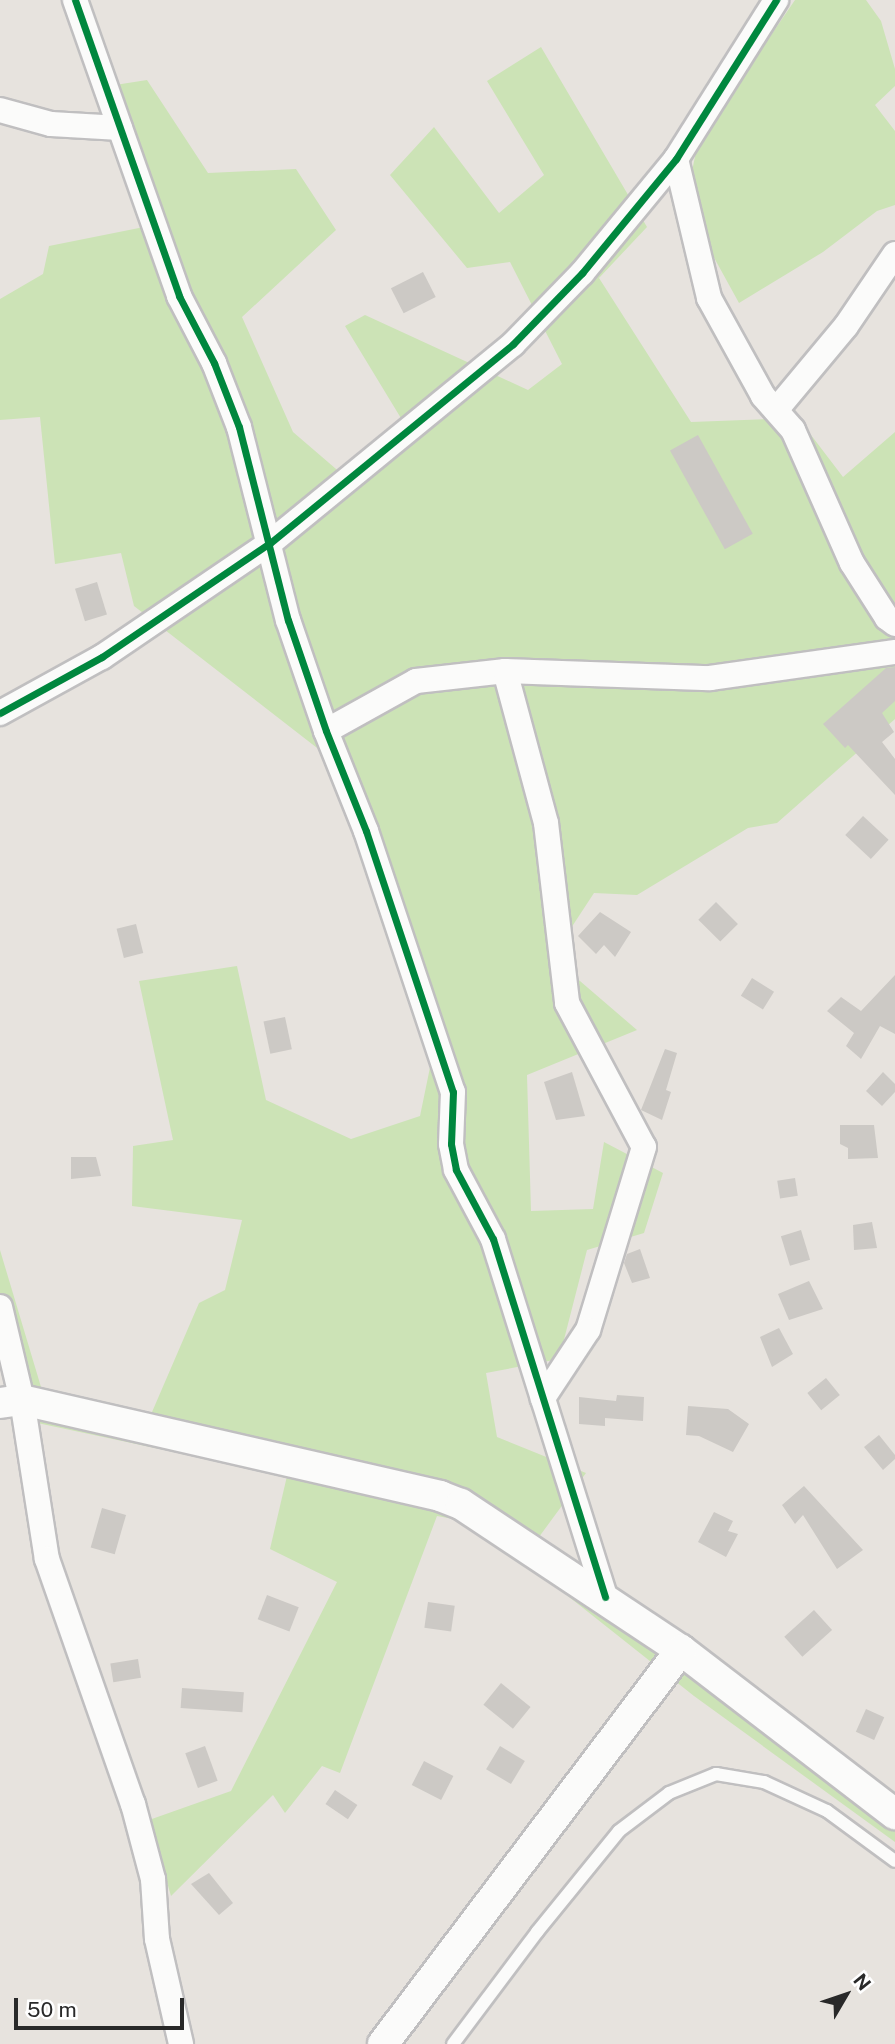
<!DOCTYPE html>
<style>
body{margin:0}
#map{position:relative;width:895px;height:2044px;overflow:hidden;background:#e7e3de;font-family:"Public Sans",sans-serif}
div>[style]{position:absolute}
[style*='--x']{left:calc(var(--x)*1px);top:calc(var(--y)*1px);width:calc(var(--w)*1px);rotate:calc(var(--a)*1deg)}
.green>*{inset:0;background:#cce3b6}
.building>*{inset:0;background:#ccc9c5;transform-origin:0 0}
.roads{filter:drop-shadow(2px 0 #c0bfc0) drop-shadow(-2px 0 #c0bfc0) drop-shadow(0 2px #c0bfc0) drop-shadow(0 -2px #c0bfc0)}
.service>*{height:12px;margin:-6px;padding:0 6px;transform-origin:6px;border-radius:6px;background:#fbfbfa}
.minor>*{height:24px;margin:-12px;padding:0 12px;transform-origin:12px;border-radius:12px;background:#fbfbfa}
.tertiary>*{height:30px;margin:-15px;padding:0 15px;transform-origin:15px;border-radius:15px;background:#fbfbfa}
.cycleway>*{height:7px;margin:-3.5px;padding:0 3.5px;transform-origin:3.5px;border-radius:3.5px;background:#00873e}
span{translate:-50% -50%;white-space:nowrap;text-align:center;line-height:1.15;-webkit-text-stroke:7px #fff;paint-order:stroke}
.north{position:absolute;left:811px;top:1960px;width:70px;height:70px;-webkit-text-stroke:5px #fff;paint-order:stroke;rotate:51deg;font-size:19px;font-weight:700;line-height:28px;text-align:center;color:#292929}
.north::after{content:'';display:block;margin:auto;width:24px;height:32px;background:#292929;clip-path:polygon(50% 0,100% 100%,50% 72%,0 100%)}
.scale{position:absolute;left:14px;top:1998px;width:170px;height:32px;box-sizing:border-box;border:4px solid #292929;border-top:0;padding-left:9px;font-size:21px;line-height:24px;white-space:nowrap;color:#292929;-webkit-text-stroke:5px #fff;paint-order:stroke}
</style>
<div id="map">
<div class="green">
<div style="clip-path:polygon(795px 0,866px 0,881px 21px,895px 69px,895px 86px,875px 105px,895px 131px,895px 205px,877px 211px,823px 252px,739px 303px,706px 243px,691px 176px,698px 142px)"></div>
<div style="clip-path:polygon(541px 47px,647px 227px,599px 278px,691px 422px,798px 418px,843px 477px,895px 432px,895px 719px,777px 823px,748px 828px,637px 895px,594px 893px,552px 957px,637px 1030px,527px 1075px,531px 1211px,593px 1209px,604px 1142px,663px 1173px,644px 1233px,587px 1250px,559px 1359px,486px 1373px,497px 1437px,586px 1473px,536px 1541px,895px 1806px,895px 1842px,694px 1696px,476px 1523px,437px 1516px,340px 1773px,322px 1766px,285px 1813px,273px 1795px,171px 1896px,149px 1820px,231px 1791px,337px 1582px,270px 1549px,287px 1476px,14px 1418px,0 1359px,0 1250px,41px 1387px,96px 1412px,149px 1419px,199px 1303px,225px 1290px,242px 1220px,132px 1206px,133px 1146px,173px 1140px,139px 981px,237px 966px,266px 1100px,351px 1139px,420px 1116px,440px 1019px,330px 758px,134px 606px,121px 553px,55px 564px,40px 417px,0 420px,0 299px,43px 274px,49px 246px,164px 223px,115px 85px,147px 80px,208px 173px,296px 169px,336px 230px,242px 317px,293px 432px,357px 487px,413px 438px,345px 326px,365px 315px,528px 390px,562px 364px,510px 262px,467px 268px,390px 175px,434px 127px,499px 213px,544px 175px,487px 81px)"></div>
</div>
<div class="building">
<div style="left:423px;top:272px;width:28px;height:36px;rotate:63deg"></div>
<div style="left:698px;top:435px;width:113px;height:32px;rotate:61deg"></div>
<div style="left:97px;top:582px;width:34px;height:23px;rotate:73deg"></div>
<div style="clip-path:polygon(895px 667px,895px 701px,882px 713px,894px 732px,882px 742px,895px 759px,895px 795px,848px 745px,845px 748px,823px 724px,886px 668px)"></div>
<div style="left:863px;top:816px;width:35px;height:26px;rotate:43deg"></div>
<div style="left:716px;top:902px;width:31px;height:25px;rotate:45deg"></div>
<div style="clip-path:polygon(600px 912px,631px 932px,615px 957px,604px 945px,596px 954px,578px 936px)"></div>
<div style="left:136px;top:924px;width:30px;height:20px;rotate:76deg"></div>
<div style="clip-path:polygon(895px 975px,895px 1034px,880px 1026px,861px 1059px,846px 1046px,854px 1033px,827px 1011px,841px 997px,861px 1011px)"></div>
<div style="left:752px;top:978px;width:26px;height:21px;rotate:32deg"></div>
<div style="left:285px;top:1017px;width:33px;height:22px;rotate:78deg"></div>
<div style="clip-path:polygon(665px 1049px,677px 1053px,666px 1090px,671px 1092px,662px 1120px,641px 1110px)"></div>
<div style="clip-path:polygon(572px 1072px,585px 1116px,556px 1120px,544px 1082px)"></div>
<div style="clip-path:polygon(883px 1072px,895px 1084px,895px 1092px,882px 1106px,866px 1091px)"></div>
<div style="clip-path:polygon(840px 1125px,874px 1125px,878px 1158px,848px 1159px,848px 1148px,840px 1144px)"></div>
<div style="clip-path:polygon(71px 1157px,96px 1157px,101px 1176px,71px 1179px)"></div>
<div style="left:795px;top:1178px;width:18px;height:18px;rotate:81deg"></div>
<div style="clip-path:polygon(872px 1222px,877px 1248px,854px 1250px,853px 1225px)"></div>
<div style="left:801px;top:1230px;width:31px;height:21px;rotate:73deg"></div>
<div style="clip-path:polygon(640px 1249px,650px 1278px,632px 1283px,624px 1263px,627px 1254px)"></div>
<div style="clip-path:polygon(809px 1281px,823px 1309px,789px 1320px,778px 1294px)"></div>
<div style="clip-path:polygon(779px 1328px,793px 1354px,772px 1367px,760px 1337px)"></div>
<div style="left:826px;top:1378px;width:22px;height:24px;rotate:51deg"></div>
<div style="clip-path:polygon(617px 1395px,644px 1397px,643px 1421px,605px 1418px,605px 1426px,579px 1424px,579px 1397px,616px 1401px)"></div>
<div style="clip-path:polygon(688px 1406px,728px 1409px,749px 1424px,733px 1452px,699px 1436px,686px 1435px)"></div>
<div style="clip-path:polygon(879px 1435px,895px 1455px,895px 1459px,883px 1470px,864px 1447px)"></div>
<div style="clip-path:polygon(804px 1486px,863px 1550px,837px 1569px,803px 1515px,795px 1524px,782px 1505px)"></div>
<div style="left:102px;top:1508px;width:25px;height:41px;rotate:16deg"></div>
<div style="clip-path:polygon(714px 1512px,733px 1521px,728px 1531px,738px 1534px,726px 1557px,698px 1542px)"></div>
<div style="left:267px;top:1595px;width:34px;height:26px;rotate:21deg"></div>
<div style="left:428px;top:1602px;width:27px;height:26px;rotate:8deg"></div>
<div style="left:814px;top:1610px;width:27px;height:40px;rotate:48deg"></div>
<div style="left:138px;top:1659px;width:19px;height:28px;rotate:81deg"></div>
<div style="left:501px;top:1683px;width:38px;height:28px;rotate:39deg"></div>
<div style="left:182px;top:1688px;width:62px;height:20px;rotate:4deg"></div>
<div style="left:866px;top:1709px;width:20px;height:25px;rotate:24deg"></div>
<div style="left:205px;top:1746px;width:37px;height:21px;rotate:70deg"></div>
<div style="left:500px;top:1746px;width:29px;height:27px;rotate:31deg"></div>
<div style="left:424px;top:1761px;width:33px;height:27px;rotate:27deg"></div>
<div style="left:335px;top:1790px;width:27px;height:17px;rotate:34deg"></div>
<div style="clip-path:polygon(209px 1873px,233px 1903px,219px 1915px,191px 1884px)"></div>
</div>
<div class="roads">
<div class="service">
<div style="--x:453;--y:2044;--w:140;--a:-53.1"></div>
<div style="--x:537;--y:1932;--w:130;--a:-50.9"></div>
<div style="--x:619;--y:1831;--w:63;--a:-37.2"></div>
<div style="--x:669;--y:1793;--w:51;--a:-22"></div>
<div style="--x:716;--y:1774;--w:49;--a:9.5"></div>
<div style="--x:764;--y:1782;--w:69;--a:24.7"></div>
<div style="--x:827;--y:1811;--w:84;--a:36.3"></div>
</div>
<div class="minor">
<div style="--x:75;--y:0;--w:314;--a:70.6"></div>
<div style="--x:179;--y:296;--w:76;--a:62.4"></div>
<div style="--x:214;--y:363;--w:69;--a:68.7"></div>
<div style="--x:239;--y:427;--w:199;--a:75.8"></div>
<div style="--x:288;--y:620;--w:117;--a:71.1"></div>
<div style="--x:326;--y:731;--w:108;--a:68.2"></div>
<div style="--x:366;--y:831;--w:275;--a:71.6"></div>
<div style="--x:453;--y:1092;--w:52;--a:92.2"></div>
<div style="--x:451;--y:1144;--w:26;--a:79"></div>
<div style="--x:456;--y:1170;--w:78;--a:61.8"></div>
<div style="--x:493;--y:1239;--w:375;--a:72.6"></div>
<div style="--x:0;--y:110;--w:53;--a:15.4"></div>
<div style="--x:51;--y:124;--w:69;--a:3.3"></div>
<div style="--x:676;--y:159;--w:143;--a:76.6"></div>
<div style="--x:709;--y:298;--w:112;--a:61.1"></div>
<div style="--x:763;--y:396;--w:45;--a:48.6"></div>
<div style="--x:793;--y:430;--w:145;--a:66.1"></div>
<div style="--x:852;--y:563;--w:65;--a:57.5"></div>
<div style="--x:887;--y:618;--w:10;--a:37"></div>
<div style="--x:776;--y:410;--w:109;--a:-50.2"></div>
<div style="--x:846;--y:326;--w:87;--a:-55.8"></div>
<div style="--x:505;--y:671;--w:157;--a:74.9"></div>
<div style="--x:546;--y:823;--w:181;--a:83.3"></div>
<div style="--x:567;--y:1003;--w:163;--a:61.9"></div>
<div style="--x:644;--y:1147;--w:191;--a:107"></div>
<div style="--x:588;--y:1330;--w:82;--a:123.5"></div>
<div style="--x:0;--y:713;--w:116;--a:-28.8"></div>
<div style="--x:102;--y:657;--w:203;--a:-34.2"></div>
<div style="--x:270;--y:543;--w:314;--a:-39.3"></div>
<div style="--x:513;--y:344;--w:99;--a:-45.8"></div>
<div style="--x:582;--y:273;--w:148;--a:-50.5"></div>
<div style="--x:676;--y:159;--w:188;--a:-57.8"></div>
<div style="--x:326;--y:731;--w:103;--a:-29.1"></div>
<div style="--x:416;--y:681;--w:90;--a:-6.4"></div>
<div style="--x:505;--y:671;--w:205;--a:2"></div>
<div style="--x:710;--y:678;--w:187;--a:-8"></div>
<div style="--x:0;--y:1307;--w:96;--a:76.7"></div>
<div style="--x:22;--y:1400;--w:161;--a:81.1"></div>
<div style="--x:47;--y:1559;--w:260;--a:70.7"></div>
<div style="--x:133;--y:1804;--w:78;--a:75.1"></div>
<div style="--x:153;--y:1879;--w:60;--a:86.2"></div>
<div style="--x:157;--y:1939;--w:108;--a:77.1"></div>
</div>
<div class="tertiary">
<div style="--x:0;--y:1403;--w:22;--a:-8"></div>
<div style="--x:22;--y:1400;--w:429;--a:12.9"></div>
<div style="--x:440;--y:1496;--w:22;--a:21"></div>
<div style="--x:461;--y:1504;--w:264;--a:33.6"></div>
<div style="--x:681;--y:1650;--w:270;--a:37.5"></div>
<div style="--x:383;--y:2044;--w:494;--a:-52.9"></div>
</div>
</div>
<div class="cycleway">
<div style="--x:75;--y:0;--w:314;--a:70.6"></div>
<div style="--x:179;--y:296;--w:76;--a:62.4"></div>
<div style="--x:214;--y:363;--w:69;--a:68.7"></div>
<div style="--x:239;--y:427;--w:199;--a:75.8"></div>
<div style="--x:288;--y:620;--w:117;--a:71.1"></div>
<div style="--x:326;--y:731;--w:108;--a:68.2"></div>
<div style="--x:366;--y:831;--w:275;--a:71.6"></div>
<div style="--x:453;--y:1092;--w:52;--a:92.2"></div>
<div style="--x:451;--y:1144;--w:26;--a:79"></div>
<div style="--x:456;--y:1170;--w:78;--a:61.8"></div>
<div style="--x:493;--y:1239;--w:375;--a:72.6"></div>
<div style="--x:0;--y:713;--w:116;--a:-28.8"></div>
<div style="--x:102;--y:657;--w:203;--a:-34.2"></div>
<div style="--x:270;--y:543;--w:314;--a:-39.3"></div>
<div style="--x:513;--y:344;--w:99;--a:-45.8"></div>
<div style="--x:582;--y:273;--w:148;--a:-50.5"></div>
<div style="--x:676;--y:159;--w:188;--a:-57.8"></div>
</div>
<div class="north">N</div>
<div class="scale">50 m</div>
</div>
